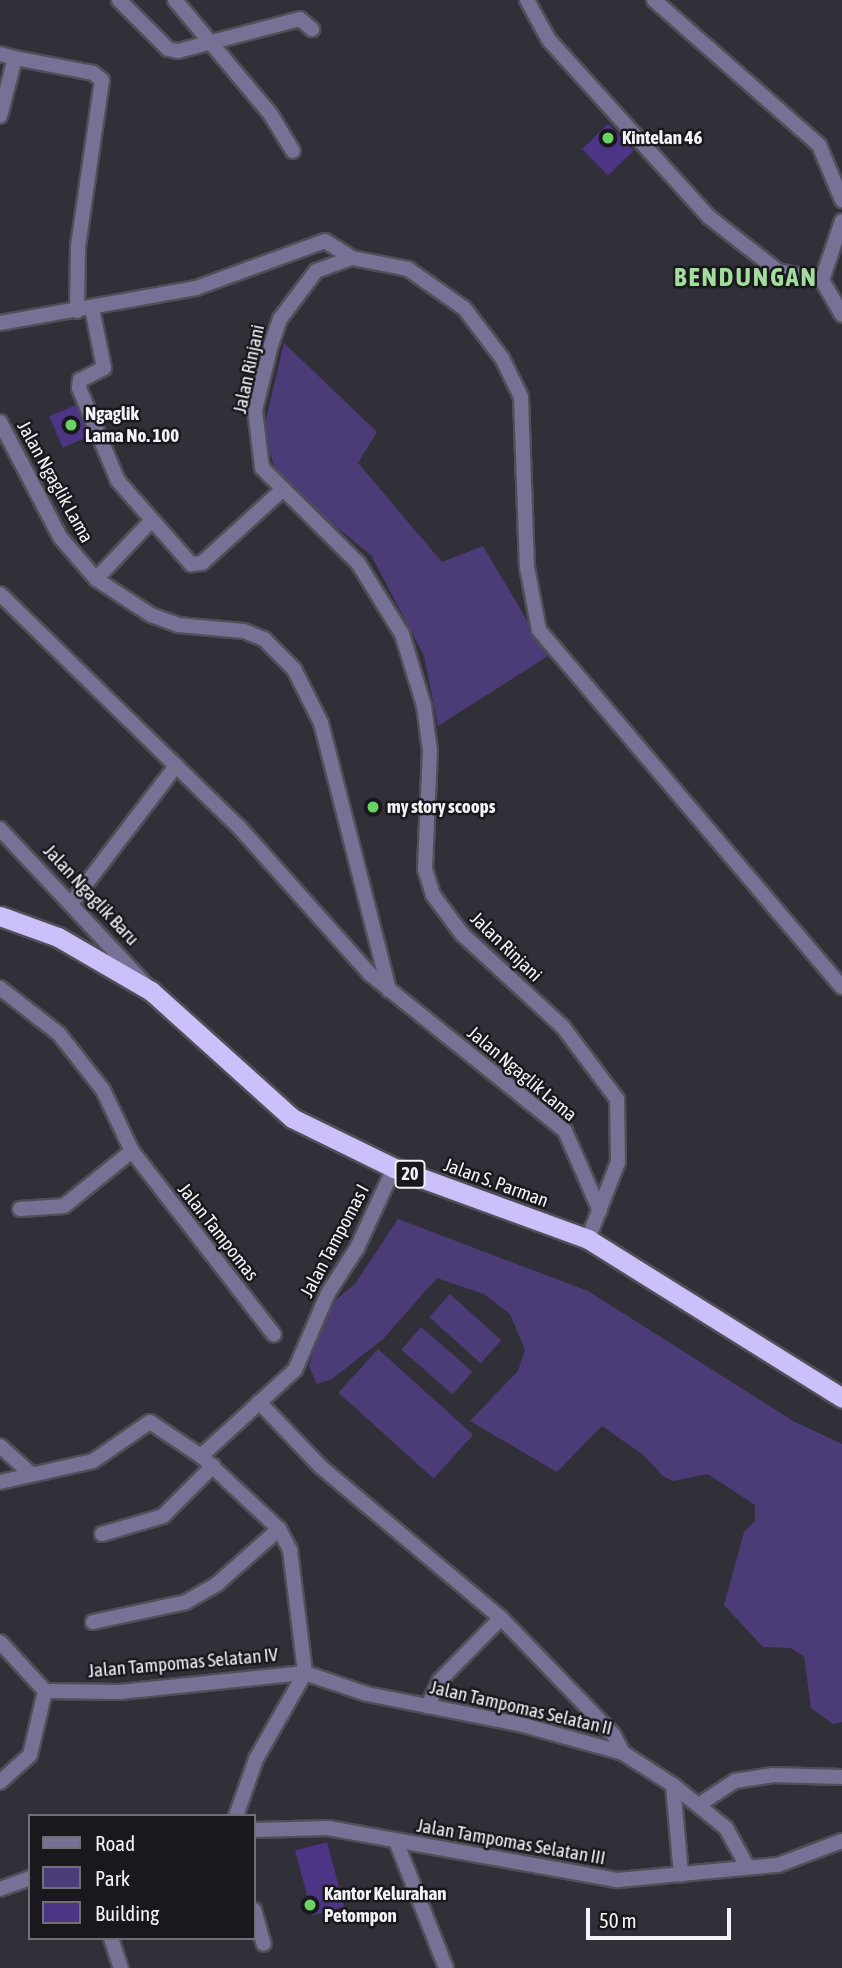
<!DOCTYPE html>
<style>
body{margin:0}
#map{position:relative;width:842px;height:1968px;overflow:hidden;background:#313038;font-family:"Asap Condensed",sans-serif}
div>[style]{position:absolute}
[style*='--x']{left:calc(var(--x)*1px);top:calc(var(--y)*1px);width:calc(var(--w)*1px);rotate:calc(var(--a)*1deg)}
.green>*{inset:0;background:#4b3c78;transform-origin:0 0}
.building>*{inset:0;background:#4c3585;transform-origin:0 0}
.roads{filter:drop-shadow(2px 0 #504f57) drop-shadow(-2px 0 #504f57) drop-shadow(0 2px #504f57) drop-shadow(0 -2px #504f57)}
.minor>*{height:14px;margin:-7px;padding:0 7px;transform-origin:7px;border-radius:7px;background:#787196}
.tertiary>*{height:14px;margin:-7px;padding:0 7px;transform-origin:7px;border-radius:7px;background:#787196}
.trunk>*{height:19px;margin:-9.5px;padding:0 9.5px;transform-origin:9.5px;border-radius:9.5px;background:#cbc0fa}
.dots>*{width:19px;height:19px;translate:-50% -50%;box-sizing:border-box;border:4px solid #19181c;border-radius:50%}
span{translate:-50% -50%;white-space:nowrap;text-align:center;line-height:1.15;-webkit-text-stroke:5px #19181c;paint-order:stroke}
.shield-label span{padding:2px 5px;background:#19181c;border:2px solid;border-radius:5px;-webkit-text-stroke-width:0}
.shield-label{font-size:18px;color:#f3f2f7;font-weight:700}
.poi-label{font-size:19px;color:#f3f2f7;font-weight:700}
.left{translate:0 -50%;text-align:left}
.street-label{font-size:19px;color:#f3f2f7}
.district-label{font-size:26px;color:#a4dca0;font-weight:700;letter-spacing:2px}
.legend{position:absolute;left:28px;top:1814px;width:228px;height:126px;box-sizing:border-box;background:#19181c;border:2px solid #706f74;margin:0;padding:9px 12px;list-style:none;font-size:21px;color:#f3f2f7}
.legend li{display:flex;align-items:center;gap:14px;height:35px}
.legend b{width:35px;border:2px solid #706f74}
.scale{position:absolute;left:586px;top:1908px;width:145px;height:32px;box-sizing:border-box;border:4px solid #f3f2f7;border-top:0;padding-left:9px;font-size:21px;line-height:24px;white-space:nowrap;color:#f3f2f7;-webkit-text-stroke:5px #19181c;paint-order:stroke}
</style>
<div id="map">
<div class="green">
<div style="clip-path:polygon(284px 343px,377px 432px,358px 463px,442px 562px,483px 546px,548px 656px,438px 726px,424px 656px,371px 555px,279px 481px,263px 432px)"></div>
<div style="clip-path:polygon(398px 1219px,588px 1291px,793px 1421px,842px 1444px,842px 1722px,833px 1724px,811px 1708px,804px 1656px,790px 1648px,763px 1647px,724px 1605px,744px 1532px,755px 1521px,755px 1505px,708px 1474px,673px 1481px,663px 1476px,642px 1454px,602px 1426px,557px 1472px,470px 1421px,518px 1371px,525px 1350px,510px 1314px,484px 1294px,437px 1278px,383px 1339px,332px 1379px,317px 1384px,309px 1366px,326px 1308px,355px 1284px)"></div>
<div style="left:450px;top:1294px;width:69px;height:31px;rotate:42deg"></div>
<div style="left:421px;top:1327px;width:68px;height:30px;rotate:41deg"></div>
<div style="left:378px;top:1349px;width:128px;height:59px;rotate:42deg"></div>
</div>
<div class="building">
<div style="left:608px;top:124px;width:37px;height:36px;rotate:46deg"></div>
<div style="left:76px;top:405px;width:34px;height:29px;rotate:67deg"></div>
<div style="left:327px;top:1842px;width:67px;height:33px;rotate:75deg"></div>
</div>
<div class="roads">
<div class="minor">
<div style="--x:119;--y:0;--w:69;--a:45"></div>
<div style="--x:168;--y:49;--w:10;--a:11"></div>
<div style="--x:178;--y:51;--w:126;--a:-14.7"></div>
<div style="--x:300;--y:19;--w:16;--a:40"></div>
<div style="--x:175;--y:0;--w:150;--a:50.1"></div>
<div style="--x:271;--y:115;--w:42;--a:58.6"></div>
<div style="--x:527;--y:0;--w:46;--a:61.2"></div>
<div style="--x:549;--y:40;--w:239;--a:47.9"></div>
<div style="--x:709;--y:217;--w:88;--a:38"></div>
<div style="--x:778;--y:271;--w:45;--a:11.6"></div>
<div style="--x:822;--y:280;--w:40;--a:60.3"></div>
<div style="--x:654;--y:0;--w:220;--a:41.3"></div>
<div style="--x:819;--y:145;--w:60;--a:67.3"></div>
<div style="--x:0;--y:54;--w:16;--a:15"></div>
<div style="--x:15;--y:58;--w:60;--a:104.5"></div>
<div style="--x:15;--y:58;--w:79;--a:10.9"></div>
<div style="--x:93;--y:73;--w:11;--a:38"></div>
<div style="--x:102;--y:80;--w:169;--a:98.2"></div>
<div style="--x:78;--y:247;--w:64;--a:90.9"></div>
<div style="--x:822;--y:280;--w:62;--a:-71.3"></div>
<div style="--x:92;--y:308;--w:61;--a:78.7"></div>
<div style="--x:104;--y:368;--w:27;--a:153"></div>
<div style="--x:80;--y:380;--w:8;--a:97"></div>
<div style="--x:79;--y:388;--w:101;--a:67.2"></div>
<div style="--x:118;--y:481;--w:111;--a:48.7"></div>
<div style="--x:191;--y:564;--w:11;--a:-5"></div>
<div style="--x:202;--y:563;--w:107;--a:-42.3"></div>
<div style="--x:0;--y:323;--w:199;--a:-10.1"></div>
<div style="--x:196;--y:288;--w:137;--a:-20"></div>
<div style="--x:325;--y:241;--w:32;--a:32"></div>
<div style="--x:0;--y:422;--w:130;--a:62.4"></div>
<div style="--x:60;--y:537;--w:55;--a:49.4"></div>
<div style="--x:96;--y:579;--w:66;--a:33.2"></div>
<div style="--x:151;--y:615;--w:29;--a:20"></div>
<div style="--x:178;--y:625;--w:66;--a:5.2"></div>
<div style="--x:244;--y:631;--w:22;--a:22"></div>
<div style="--x:264;--y:639;--w:42;--a:45"></div>
<div style="--x:294;--y:669;--w:60;--a:63.4"></div>
<div style="--x:321;--y:723;--w:276;--a:75.7"></div>
<div style="--x:96;--y:579;--w:79;--a:-46.5"></div>
<div style="--x:0;--y:594;--w:334;--a:44.3"></div>
<div style="--x:239;--y:827;--w:197;--a:48.3"></div>
<div style="--x:370;--y:974;--w:250;--a:38.8"></div>
<div style="--x:565;--y:1131;--w:87;--a:66.4"></div>
<div style="--x:0;--y:829;--w:212;--a:46.9"></div>
<div style="--x:73;--y:901;--w:170;--a:-52.7"></div>
<div style="--x:0;--y:988;--w:75;--a:37.9"></div>
<div style="--x:59;--y:1034;--w:71;--a:51.8"></div>
<div style="--x:103;--y:1090;--w:68;--a:64.6"></div>
<div style="--x:20;--y:1209;--w:44;--a:-3.9"></div>
<div style="--x:64;--y:1206;--w:87;--a:-39"></div>
<div style="--x:132;--y:1151;--w:232;--a:52.3"></div>
<div style="--x:259;--y:1402;--w:90;--a:46.4"></div>
<div style="--x:321;--y:1467;--w:235;--a:40"></div>
<div style="--x:501;--y:1618;--w:87;--a:134.5"></div>
<div style="--x:440;--y:1680;--w:29;--a:115"></div>
<div style="--x:0;--y:1446;--w:40;--a:42"></div>
<div style="--x:201;--y:1456;--w:127;--a:-42.5"></div>
<div style="--x:295;--y:1370;--w:84;--a:-66.8"></div>
<div style="--x:328;--y:1293;--w:54;--a:-57.2"></div>
<div style="--x:357;--y:1248;--w:88;--a:-65.2"></div>
<div style="--x:0;--y:1482;--w:95;--a:-12.7"></div>
<div style="--x:93;--y:1461;--w:69;--a:-34.4"></div>
<div style="--x:150;--y:1422;--w:61;--a:33.7"></div>
<div style="--x:201;--y:1456;--w:107;--a:43.1"></div>
<div style="--x:279;--y:1529;--w:24;--a:62"></div>
<div style="--x:290;--y:1550;--w:124;--a:83"></div>
<div style="--x:305;--y:1673;--w:99;--a:119.7"></div>
<div style="--x:256;--y:1759;--w:60;--a:109.3"></div>
<div style="--x:102;--y:1534;--w:64;--a:-16.4"></div>
<div style="--x:163;--y:1516;--w:71;--a:-45"></div>
<div style="--x:501;--y:1618;--w:161;--a:46"></div>
<div style="--x:613;--y:1734;--w:21;--a:62"></div>
<div style="--x:93;--y:1622;--w:95;--a:-12.1"></div>
<div style="--x:186;--y:1602;--w:36;--a:-30"></div>
<div style="--x:217;--y:1584;--w:83;--a:-41.6"></div>
<div style="--x:0;--y:1642;--w:67;--a:47.4"></div>
<div style="--x:0;--y:1782;--w:40;--a:-42"></div>
<div style="--x:30;--y:1755;--w:66;--a:-76.8"></div>
<div style="--x:45;--y:1691;--w:75;--a:0.8"></div>
<div style="--x:120;--y:1692;--w:186;--a:-5.9"></div>
<div style="--x:305;--y:1673;--w:65;--a:18.7"></div>
<div style="--x:367;--y:1694;--w:159;--a:11.2"></div>
<div style="--x:523;--y:1725;--w:104;--a:15.6"></div>
<div style="--x:623;--y:1753;--w:59;--a:32.6"></div>
<div style="--x:673;--y:1785;--w:90;--a:84.9"></div>
<div style="--x:673;--y:1785;--w:68;--a:39.1"></div>
<div style="--x:726;--y:1828;--w:43;--a:61.1"></div>
<div style="--x:700;--y:1804;--w:42;--a:-33.3"></div>
<div style="--x:735;--y:1781;--w:37;--a:-9"></div>
<div style="--x:772;--y:1775;--w:70;--a:1.6"></div>
<div style="--x:254;--y:1830;--w:74;--a:-1.5"></div>
<div style="--x:328;--y:1828;--w:295;--a:10.2"></div>
<div style="--x:618;--y:1880;--w:161;--a:-5.4"></div>
<div style="--x:778;--y:1865;--w:68;--a:-20.6"></div>
<div style="--x:396;--y:1841;--w:136;--a:68.5"></div>
<div style="--x:0;--y:1889;--w:32;--a:-20"></div>
<div style="--x:254;--y:1910;--w:35;--a:74"></div>
<div style="--x:111;--y:1938;--w:32;--a:72"></div>
</div>
<div class="tertiary">
<div style="--x:588;--y:1239;--w:83;--a:-68.7"></div>
<div style="--x:618;--y:1162;--w:63;--a:-90.9"></div>
<div style="--x:617;--y:1099;--w:90;--a:-126.9"></div>
<div style="--x:563;--y:1027;--w:137;--a:-137.4"></div>
<div style="--x:462;--y:934;--w:49;--a:-126.6"></div>
<div style="--x:433;--y:895;--w:27;--a:-107"></div>
<div style="--x:425;--y:869;--w:118;--a:-87.6"></div>
<div style="--x:430;--y:751;--w:45;--a:-97.6"></div>
<div style="--x:424;--y:706;--w:75;--a:-107"></div>
<div style="--x:402;--y:634;--w:84;--a:-121.8"></div>
<div style="--x:358;--y:563;--w:135;--a:-135.3"></div>
<div style="--x:262;--y:468;--w:58;--a:-96.9"></div>
<div style="--x:255;--y:410;--w:67;--a:-76.2"></div>
<div style="--x:271;--y:345;--w:28;--a:-71"></div>
<div style="--x:280;--y:319;--w:60;--a:-53.1"></div>
<div style="--x:316;--y:271;--w:38;--a:-20"></div>
<div style="--x:352;--y:258;--w:57;--a:11.1"></div>
<div style="--x:408;--y:269;--w:68;--a:34.9"></div>
<div style="--x:464;--y:308;--w:63;--a:52.8"></div>
<div style="--x:502;--y:358;--w:43;--a:64"></div>
<div style="--x:521;--y:397;--w:170;--a:88"></div>
<div style="--x:527;--y:567;--w:64;--a:79.2"></div>
<div style="--x:539;--y:630;--w:468;--a:49.7"></div>
</div>
<div class="trunk">
<div style="--x:0;--y:916;--w:62;--a:19.9"></div>
<div style="--x:58;--y:937;--w:108;--a:30.1"></div>
<div style="--x:151;--y:991;--w:190;--a:42"></div>
<div style="--x:292;--y:1118;--w:114;--a:26.1"></div>
<div style="--x:394;--y:1168;--w:207;--a:20.1"></div>
<div style="--x:588;--y:1239;--w:300;--a:32"></div>
</div>
</div>
<div class="dots">
<div style="left:608px;top:138px;background:#69d464"></div>
<div style="left:71px;top:425px;background:#69d464"></div>
<div style="left:373px;top:807px;background:#69d464"></div>
<div style="left:310px;top:1905px;background:#69d464"></div>
</div>
<div class="shield-label">
<span style="left:410px;top:1174px">20</span>
</div>
<div class="poi-label">
<span class="left" style="left:622px;top:138px">Kintelan 46</span>
<span class="left" style="left:85px;top:425px">Ngaglik<br>Lama No. 100</span>
<span class="left" style="left:387px;top:807px">my story scoops</span>
<span class="left" style="left:324px;top:1905px">Kantor Kelurahan<br>Petompon</span>
</div>
<div class="street-label">
<span style="left:249px;top:369px;rotate:-78deg">Jalan Rinjani</span>
<span style="left:55px;top:482px;rotate:61deg">Jalan Ngaglik Lama</span>
<span style="left:91px;top:895px;rotate:47deg">Jalan Ngaglik Baru</span>
<span style="left:506px;top:947px;rotate:44deg">Jalan Rinjani</span>
<span style="left:522px;top:1074px;rotate:40deg">Jalan Ngaglik Lama</span>
<span style="left:496px;top:1183px;rotate:20deg">Jalan S. Parman</span>
<span style="left:218px;top:1232px;rotate:52deg">Jalan Tampomas</span>
<span style="left:335px;top:1241px;rotate:-62deg">Jalan Tampomas I</span>
<span style="left:183px;top:1663px;rotate:-5deg">Jalan Tampomas Selatan IV</span>
<span style="left:521px;top:1708px;rotate:13deg">Jalan Tampomas Selatan II</span>
<span style="left:511px;top:1842px;rotate:10deg">Jalan Tampomas Selatan III</span>
</div>
<div class="district-label">
<span style="left:746px;top:278px">BENDUNGAN</span>
</div>
<ul class="legend">
<li><b style="height:9px;background:#787196"></b>Road</li>
<li><b style="height:19px;background:#4b3c78"></b>Park</li>
<li><b style="height:19px;background:#4c3585"></b>Building</li>
</ul>
<div class="scale">50 m</div>
</div>
